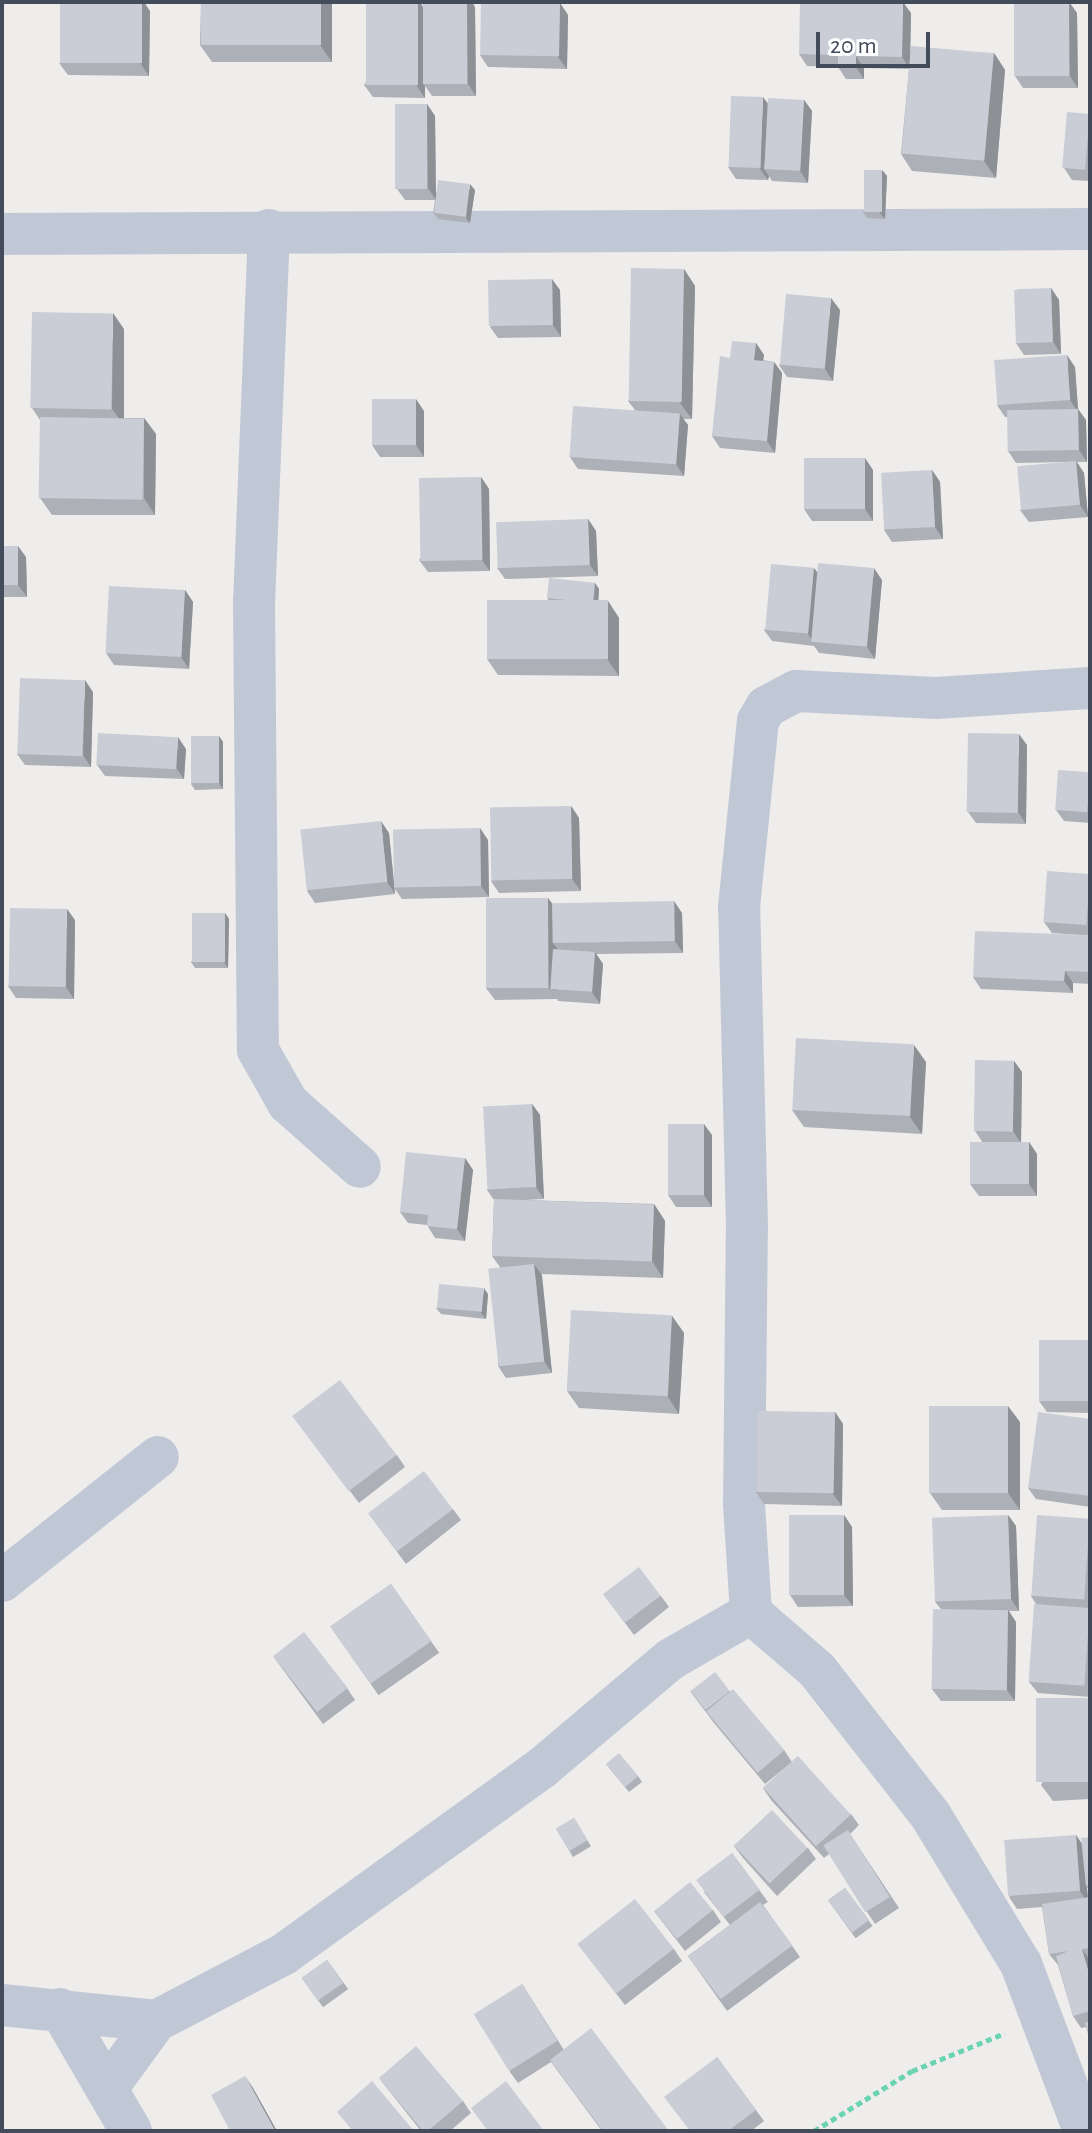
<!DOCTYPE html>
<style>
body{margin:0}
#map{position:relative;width:1092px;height:2133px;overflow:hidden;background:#efecec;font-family:"Alegreya Sans",sans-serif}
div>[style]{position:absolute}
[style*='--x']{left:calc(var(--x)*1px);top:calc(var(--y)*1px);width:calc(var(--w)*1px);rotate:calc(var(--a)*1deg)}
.path>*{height:5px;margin-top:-2.5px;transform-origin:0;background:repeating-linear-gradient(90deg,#6ad3b1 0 6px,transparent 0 10px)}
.street>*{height:42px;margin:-21px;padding:0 21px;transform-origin:21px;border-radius:21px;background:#c1c8d5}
.wall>*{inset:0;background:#aeb0b7;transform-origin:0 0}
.shaded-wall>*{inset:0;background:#8d9095}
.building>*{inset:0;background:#cacdd5;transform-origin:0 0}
span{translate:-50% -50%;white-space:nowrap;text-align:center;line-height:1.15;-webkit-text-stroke:6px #fff;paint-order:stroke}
.frame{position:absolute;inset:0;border:4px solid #434c5b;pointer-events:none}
.scale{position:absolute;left:816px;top:32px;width:114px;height:36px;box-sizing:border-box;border:4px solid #434c5b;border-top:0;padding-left:10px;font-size:24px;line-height:28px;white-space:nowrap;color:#434c5b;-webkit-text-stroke:6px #fff;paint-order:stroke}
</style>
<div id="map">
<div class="path">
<div style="--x:814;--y:2131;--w:115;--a:-31.5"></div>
<div style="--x:912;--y:2071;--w:100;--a:-22.2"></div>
</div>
<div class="street">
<div style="--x:269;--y:230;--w:372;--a:92.3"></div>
<div style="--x:254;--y:602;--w:448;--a:89.5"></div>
<div style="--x:258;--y:1050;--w:61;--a:60.5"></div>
<div style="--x:288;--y:1103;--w:96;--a:41.6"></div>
<div style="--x:2;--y:234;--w:1088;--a:-0.26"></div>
<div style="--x:2;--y:1581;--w:199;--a:-38.5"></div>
<div style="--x:751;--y:1613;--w:109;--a:-93.7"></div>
<div style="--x:744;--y:1504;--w:277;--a:-89.4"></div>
<div style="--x:747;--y:1227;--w:320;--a:-91.4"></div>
<div style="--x:739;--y:907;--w:187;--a:-84.2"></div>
<div style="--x:758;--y:721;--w:16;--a:-60"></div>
<div style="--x:766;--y:707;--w:34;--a:-28"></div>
<div style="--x:796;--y:691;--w:140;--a:2.9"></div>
<div style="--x:936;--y:698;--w:154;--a:-3.7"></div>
<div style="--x:2;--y:2005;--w:155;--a:5.9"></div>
<div style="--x:156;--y:2021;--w:144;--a:-27.6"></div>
<div style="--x:284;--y:1954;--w:319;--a:-35.8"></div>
<div style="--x:543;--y:1767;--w:167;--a:-40.2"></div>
<div style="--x:671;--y:1659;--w:92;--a:-29.9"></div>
<div style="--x:751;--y:1613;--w:87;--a:40.8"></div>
<div style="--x:817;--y:1670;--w:185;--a:52"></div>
<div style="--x:931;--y:1816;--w:173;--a:58.7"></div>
<div style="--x:1021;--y:1964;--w:178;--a:69.3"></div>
<div style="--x:60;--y:2009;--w:141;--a:59.8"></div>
<div style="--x:108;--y:2087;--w:82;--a:-54"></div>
</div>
<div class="wall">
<div style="clip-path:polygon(201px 2px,331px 2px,332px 4px,332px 62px,212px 62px,200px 45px)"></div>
<div style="clip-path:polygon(1069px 2px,1077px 13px,1078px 88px,1023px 88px,1015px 76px)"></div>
<div style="clip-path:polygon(560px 3px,568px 15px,567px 69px,488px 67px,480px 55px)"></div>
<div style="clip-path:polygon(423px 7px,475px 7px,476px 96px,432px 96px,425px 86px,425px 98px,373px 97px,364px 85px)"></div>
<div style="clip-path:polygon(150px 11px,149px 76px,68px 75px,59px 63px)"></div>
<div style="clip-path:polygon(911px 13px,910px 51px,994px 53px,1005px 70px,996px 178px,912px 171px,901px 154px,909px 69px,864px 68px,864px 79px,846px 79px,838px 67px,807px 66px,799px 54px)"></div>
<div style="clip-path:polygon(804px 100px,812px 111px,808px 183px,772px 181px,769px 176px,768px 180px,736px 179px,728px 167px)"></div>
<div style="clip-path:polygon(427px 104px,435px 116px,436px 192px,475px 190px,470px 223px,438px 219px,433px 213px,435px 200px,405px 200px,397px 189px)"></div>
<div style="clip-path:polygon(1090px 114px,1090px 181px,1072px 180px,1064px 168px)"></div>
<div style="clip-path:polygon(882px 170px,887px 176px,885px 219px,867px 218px,863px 212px)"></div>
<div style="clip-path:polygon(684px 269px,695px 286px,692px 419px,683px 419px,688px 425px,684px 476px,578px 469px,570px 457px,635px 410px,628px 401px)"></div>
<div style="clip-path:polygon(1051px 288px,1059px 300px,1061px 354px,1024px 355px,1016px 343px)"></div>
<div style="clip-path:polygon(560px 290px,561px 337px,498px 338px,490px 327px)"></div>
<div style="clip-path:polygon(840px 310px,833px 381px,787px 377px,779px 365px)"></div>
<div style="clip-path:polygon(124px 329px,124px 418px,144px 418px,156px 434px,155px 515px,52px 515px,40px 498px,40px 420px,32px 408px)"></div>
<div style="clip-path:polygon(756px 343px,764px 355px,763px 360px,774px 362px,782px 373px,775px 453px,720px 448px,712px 436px,730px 358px)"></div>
<div style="clip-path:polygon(1075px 367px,1078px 409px,1086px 420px,1087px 462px,1077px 462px,1084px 473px,1088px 517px,1029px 522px,1020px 510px,1066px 462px,1016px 463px,1008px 451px,1008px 417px,1005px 417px,997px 405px)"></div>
<div style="clip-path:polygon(424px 411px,424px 457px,380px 457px,372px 445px)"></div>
<div style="clip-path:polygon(873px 470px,873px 521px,812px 521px,804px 509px)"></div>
<div style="clip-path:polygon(932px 470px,940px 482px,943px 539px,892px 542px,884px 530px)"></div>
<div style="clip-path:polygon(481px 477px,489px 489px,490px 571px,428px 572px,419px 560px)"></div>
<div style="clip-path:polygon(588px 519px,596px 531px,598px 576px,505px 579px,497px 568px)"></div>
<div style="clip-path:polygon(2px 546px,26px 557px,27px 597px,2px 597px)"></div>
<div style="clip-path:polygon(814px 568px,817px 572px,882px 580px,875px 659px,819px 653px,814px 646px,772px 641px,764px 630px)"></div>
<div style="clip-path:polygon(595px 583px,599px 589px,598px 601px,608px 601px,619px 618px,619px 676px,498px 675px,487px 659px,549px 601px,547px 598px)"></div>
<div style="clip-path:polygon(185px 590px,193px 602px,189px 669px,114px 665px,106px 653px)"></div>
<div style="clip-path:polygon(93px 692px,91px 767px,25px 765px,17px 754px)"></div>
<div style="clip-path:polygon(219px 736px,223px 742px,223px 789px,195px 790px,191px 784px)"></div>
<div style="clip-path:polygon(1027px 745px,1026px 824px,976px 823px,968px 812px)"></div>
<div style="clip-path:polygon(186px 749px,184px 779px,105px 776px,97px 765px)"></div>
<div style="clip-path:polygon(1090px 772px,1090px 823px,1064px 821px,1056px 810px)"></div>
<div style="clip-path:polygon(571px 806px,579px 818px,581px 891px,499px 893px,491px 881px)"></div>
<div style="clip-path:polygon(389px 833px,394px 882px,488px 840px,489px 897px,402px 899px,394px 888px,395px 894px,315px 903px,307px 891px)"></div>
<div style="clip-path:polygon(1090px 874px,1090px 984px,1073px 983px,1073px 993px,981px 989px,973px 977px,1080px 935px,1052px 933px,1044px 922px)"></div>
<div style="clip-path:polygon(548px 898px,552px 904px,682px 913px,683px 953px,596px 954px,603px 964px,600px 1004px,558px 1001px,557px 999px,495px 1000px,486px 988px)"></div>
<div style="clip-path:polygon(225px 913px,229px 919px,228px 968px,195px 968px,191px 962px)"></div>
<div style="clip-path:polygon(75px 920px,74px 999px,16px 998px,8px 986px)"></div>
<div style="clip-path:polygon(1014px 1061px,1022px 1072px,1021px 1143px,1029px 1142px,1037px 1154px,1037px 1196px,979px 1196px,970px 1184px,983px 1143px,975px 1131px)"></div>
<div style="clip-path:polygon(926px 1062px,922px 1134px,804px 1127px,792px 1110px)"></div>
<div style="clip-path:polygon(532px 1104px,540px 1115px,544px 1199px,524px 1200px,654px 1204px,665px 1221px,663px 1278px,541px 1274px,552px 1373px,506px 1378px,498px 1366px,500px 1267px,492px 1256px,494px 1200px,487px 1190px)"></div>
<div style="clip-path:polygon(712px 1135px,712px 1207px,676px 1207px,668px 1195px)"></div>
<div style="clip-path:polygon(465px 1158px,473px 1170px,465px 1241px,435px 1238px,427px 1225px,408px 1223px,400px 1212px)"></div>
<div style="clip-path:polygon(488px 1294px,486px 1319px,441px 1314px,436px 1308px)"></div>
<div style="clip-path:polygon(672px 1316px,684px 1333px,679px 1414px,579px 1408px,567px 1391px)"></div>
<div style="clip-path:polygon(1090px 1340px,1090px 1413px,1047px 1412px,1039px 1401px)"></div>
<div style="clip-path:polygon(835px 1412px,843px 1424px,842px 1506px,764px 1504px,756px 1492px)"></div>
<div style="clip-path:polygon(1090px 1419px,1090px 1507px,1036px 1499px,1028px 1488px)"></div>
<div style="clip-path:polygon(1020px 1422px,1020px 1510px,942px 1510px,930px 1493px)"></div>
<div style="clip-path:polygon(302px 1428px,397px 1455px,405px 1467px,359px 1503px)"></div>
<div style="clip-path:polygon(453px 1509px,461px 1520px,406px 1564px,369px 1514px)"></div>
<div style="clip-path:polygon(844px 1515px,852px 1527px,853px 1606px,798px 1607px,790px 1595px)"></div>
<div style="clip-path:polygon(1008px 1515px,1016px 1526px,1019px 1611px,1009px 1611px,1016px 1622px,1015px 1701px,941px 1701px,932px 1689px,941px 1609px,935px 1602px)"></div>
<div style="clip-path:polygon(1090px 1519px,1090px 1697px,1038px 1693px,1029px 1682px,1036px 1604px,1031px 1596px)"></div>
<div style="left:391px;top:1584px;width:84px;height:74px;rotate:55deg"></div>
<div style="clip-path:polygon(604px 1595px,661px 1596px,669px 1607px,634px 1635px)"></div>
<div style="clip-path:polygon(273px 1656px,347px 1688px,355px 1700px,323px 1724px)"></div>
<div style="clip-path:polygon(690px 1691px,730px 1691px,784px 1750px,792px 1762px,765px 1784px,714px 1723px)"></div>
<div style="clip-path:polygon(1090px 1698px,1090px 1799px,1053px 1801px,1041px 1785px)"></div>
<div style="clip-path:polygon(606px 1764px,638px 1776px,642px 1782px,629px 1792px)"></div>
<div style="clip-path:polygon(763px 1788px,851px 1814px,859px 1825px,850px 1834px,899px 1908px,875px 1924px,829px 1854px,824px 1858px,771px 1800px)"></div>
<div style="left:574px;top:1818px;width:33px;height:21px;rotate:59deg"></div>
<div style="clip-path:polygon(1076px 1835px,1081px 1843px,1090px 1837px,1090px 1891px,1087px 1887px,1088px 1897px,1090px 1897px,1090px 2040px,1086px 2027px,1081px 2028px,1073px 2016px,1058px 1965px,1049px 1954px,1042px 1907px,1017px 1909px,1009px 1897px)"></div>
<div style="clip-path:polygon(734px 1846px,808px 1848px,816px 1859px,777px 1896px,743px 1858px)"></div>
<div style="clip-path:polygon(732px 1853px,768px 1902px,763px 1905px,800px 1957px,727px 2011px,688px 1956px,730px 1925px,704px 1892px)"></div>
<div style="left:845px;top:1888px;width:47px;height:21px;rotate:54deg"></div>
<div style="clip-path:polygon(713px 1910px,721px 1922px,685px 1951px,654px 1911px)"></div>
<div style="clip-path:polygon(578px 1944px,674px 1949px,682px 1961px,625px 2005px)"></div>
<div style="left:327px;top:1960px;width:36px;height:31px;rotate:54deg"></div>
<div style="clip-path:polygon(522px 1984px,564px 2050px,669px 2131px,602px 2131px,551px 2062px,518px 2083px,510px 2072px)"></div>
<div style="clip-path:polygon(717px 2057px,764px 2121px,751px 2131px,689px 2131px)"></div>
<div style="clip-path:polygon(379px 2078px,463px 2101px,471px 2113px,450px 2131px,421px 2131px)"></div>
</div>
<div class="shaded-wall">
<div style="clip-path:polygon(142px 2px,144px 2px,150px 11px,149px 76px,141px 64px)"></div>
<div style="clip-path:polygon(321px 2px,331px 2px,332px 4px,332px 62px,320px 45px)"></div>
<div style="clip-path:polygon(418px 2px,420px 2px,426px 12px,423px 84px,425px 86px,425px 98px,417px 86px)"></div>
<div style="clip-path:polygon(467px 2px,472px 2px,475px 7px,476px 96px,468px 84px)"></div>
<div style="clip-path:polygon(903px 2px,911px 13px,910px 69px,902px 57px)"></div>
<div style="clip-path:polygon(1069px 2px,1077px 13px,1078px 88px,1070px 76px)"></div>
<div style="clip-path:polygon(560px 3px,568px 15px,567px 69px,558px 57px)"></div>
<div style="clip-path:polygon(994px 53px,1005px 70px,996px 178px,984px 161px)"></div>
<div style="clip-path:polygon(856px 56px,864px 68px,864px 79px,856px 67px)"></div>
<div style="clip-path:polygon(763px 97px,772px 109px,764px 169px,769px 176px,768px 180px,760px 169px)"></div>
<div style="clip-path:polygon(804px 100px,812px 111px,808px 183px,800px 171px)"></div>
<div style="clip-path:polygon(427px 104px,435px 116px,436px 200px,428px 188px)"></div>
<div style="clip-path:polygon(882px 170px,887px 176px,885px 219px,880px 213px)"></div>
<div style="clip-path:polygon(470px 184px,475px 190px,470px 223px,466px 218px)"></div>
<div style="clip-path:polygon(684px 269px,695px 286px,692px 419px,680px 403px)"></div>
<div style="clip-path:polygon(552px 279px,560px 290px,561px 337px,553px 325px)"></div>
<div style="clip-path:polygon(1051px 288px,1059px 300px,1061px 354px,1053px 342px)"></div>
<div style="clip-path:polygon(831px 298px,840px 310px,833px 381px,825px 369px)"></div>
<div style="clip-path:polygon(113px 313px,124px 329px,124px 425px,112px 409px)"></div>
<div style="clip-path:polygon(756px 343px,764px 355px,762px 371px,754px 360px)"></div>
<div style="clip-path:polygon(1067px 355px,1075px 367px,1078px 409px,1086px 420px,1087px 462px,1079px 450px,1078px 412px,1070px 400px)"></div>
<div style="clip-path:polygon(774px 362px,782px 373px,775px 453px,767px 441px)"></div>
<div style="clip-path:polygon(416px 399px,424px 411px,424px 457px,416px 445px)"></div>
<div style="clip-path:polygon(680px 414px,688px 425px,684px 476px,676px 464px)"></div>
<div style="clip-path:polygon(144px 418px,156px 434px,155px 515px,144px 498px)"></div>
<div style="clip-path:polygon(865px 458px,873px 470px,873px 521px,865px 509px)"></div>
<div style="clip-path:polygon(1076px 461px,1084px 473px,1088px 517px,1080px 505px)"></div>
<div style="clip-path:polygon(932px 470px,940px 482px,943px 539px,935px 527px)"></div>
<div style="clip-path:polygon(481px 477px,489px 489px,490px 571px,482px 560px)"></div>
<div style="clip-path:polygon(588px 519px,596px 531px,598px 576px,590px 565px)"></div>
<div style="clip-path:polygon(18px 546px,26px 557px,27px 597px,18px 585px)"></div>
<div style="clip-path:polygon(814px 568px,823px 580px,813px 642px,808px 634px)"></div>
<div style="clip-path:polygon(874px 568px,882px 580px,875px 659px,867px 647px)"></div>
<div style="clip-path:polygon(595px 583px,599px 589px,598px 608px,594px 602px)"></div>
<div style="clip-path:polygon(185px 590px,193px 602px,189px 669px,181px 657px)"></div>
<div style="clip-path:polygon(608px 601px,619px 618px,619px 676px,607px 659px)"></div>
<div style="clip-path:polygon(85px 680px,93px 692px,91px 767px,83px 755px)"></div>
<div style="clip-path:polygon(1019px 734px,1027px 745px,1026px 824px,1018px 812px)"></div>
<div style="clip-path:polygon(219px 736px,223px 742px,223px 789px,219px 783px)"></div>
<div style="clip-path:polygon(178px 737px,186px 749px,184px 779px,176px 768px)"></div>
<div style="clip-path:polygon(571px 806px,579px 818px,581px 891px,572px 879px)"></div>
<div style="clip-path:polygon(381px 821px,389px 833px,395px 894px,387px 882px)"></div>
<div style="clip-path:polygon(480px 828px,488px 840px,489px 897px,481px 886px)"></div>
<div style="clip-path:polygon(548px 898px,557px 910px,553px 943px,557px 948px,557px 990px,550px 989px,557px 999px,549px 988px)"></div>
<div style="clip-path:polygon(674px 901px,682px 913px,683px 953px,675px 941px)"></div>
<div style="clip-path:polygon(67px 909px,75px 920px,74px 999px,66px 987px)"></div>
<div style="clip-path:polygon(225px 913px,229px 919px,228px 968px,224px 962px)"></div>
<div style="clip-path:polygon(595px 952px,603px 964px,600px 1004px,592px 992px)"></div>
<div style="clip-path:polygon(1065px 971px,1073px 983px,1073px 993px,1064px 981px)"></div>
<div style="clip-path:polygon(914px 1045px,926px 1062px,922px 1134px,910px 1117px)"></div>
<div style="clip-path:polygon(1014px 1061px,1022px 1072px,1021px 1143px,1013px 1131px)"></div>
<div style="clip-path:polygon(532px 1104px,540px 1115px,544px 1199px,536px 1187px)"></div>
<div style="clip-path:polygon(704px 1124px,712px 1135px,712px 1207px,704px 1195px)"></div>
<div style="clip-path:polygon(1029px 1142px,1037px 1154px,1037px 1196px,1029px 1184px)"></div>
<div style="clip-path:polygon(465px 1158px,473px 1170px,465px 1241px,457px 1229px)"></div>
<div style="clip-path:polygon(654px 1204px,665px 1221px,663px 1278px,652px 1261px)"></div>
<div style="clip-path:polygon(534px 1264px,542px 1275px,552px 1373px,544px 1361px)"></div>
<div style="clip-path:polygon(484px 1288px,488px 1294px,486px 1319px,481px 1313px)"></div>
<div style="clip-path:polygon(672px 1316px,684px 1333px,679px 1414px,668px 1397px)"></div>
<div style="clip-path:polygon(1008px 1406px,1020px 1422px,1020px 1510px,1008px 1493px)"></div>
<div style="clip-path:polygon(835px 1412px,843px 1424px,842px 1506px,833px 1494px)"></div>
<div style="clip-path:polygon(844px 1515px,852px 1527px,853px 1606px,844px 1595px)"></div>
<div style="clip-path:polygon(1008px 1515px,1016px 1526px,1019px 1611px,1011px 1599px)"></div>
<div style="clip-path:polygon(1008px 1610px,1016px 1622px,1015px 1701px,1007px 1690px)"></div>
<div style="clip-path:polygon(1076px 1835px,1084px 1847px,1088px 1903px,1080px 1891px)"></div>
<div style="clip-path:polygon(1082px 1949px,1090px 1960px,1090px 1977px)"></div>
<div style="clip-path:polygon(245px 2076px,253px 2088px,277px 2131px,275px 2131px)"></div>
</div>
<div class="building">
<div style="left:60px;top:2px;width:82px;height:61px"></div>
<div style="left:201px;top:2px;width:120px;height:43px"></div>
<div style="left:366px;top:2px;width:52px;height:83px"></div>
<div style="left:423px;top:2px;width:44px;height:82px"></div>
<div style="left:481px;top:2px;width:79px;height:53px;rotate:1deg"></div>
<div style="clip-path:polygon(800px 2px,903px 2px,902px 57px,856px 56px,856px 67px,838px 67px,838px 55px,799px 54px)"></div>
<div style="left:1014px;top:2px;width:55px;height:74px"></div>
<div style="left:911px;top:46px;width:83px;height:108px;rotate:5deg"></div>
<div style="left:731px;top:96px;width:32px;height:71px;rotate:2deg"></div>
<div style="left:768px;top:98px;width:36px;height:71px;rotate:3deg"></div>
<div style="left:395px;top:104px;width:32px;height:85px"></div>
<div style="left:1067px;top:112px;width:23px;height:56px;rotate:5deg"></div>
<div style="left:864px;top:170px;width:18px;height:42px"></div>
<div style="left:438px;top:180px;width:32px;height:33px;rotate:7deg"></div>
<div style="left:631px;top:268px;width:53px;height:133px;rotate:1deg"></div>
<div style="left:552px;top:279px;width:46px;height:64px;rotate:89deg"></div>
<div style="left:1051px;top:288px;width:54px;height:37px;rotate:88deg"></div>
<div style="left:786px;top:294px;width:45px;height:71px;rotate:5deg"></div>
<div style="left:32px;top:312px;width:81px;height:96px;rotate:1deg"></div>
<div style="clip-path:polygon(732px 341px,756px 343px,754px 360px,774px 362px,767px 441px,712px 436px,720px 356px,730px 358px)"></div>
<div style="left:1067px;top:355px;width:45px;height:73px;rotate:86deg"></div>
<div style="left:372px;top:399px;width:44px;height:46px"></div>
<div style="left:573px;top:406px;width:107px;height:51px;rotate:4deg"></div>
<div style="left:1078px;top:409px;width:41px;height:71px;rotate:89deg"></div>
<div style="left:40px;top:417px;width:104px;height:81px;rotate:1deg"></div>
<div style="left:804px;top:458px;width:61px;height:51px"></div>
<div style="left:1076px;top:461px;width:44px;height:59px;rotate:85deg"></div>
<div style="left:932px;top:470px;width:57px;height:51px;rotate:87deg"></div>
<div style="left:481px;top:477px;width:83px;height:62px;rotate:89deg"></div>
<div style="left:588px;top:519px;width:46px;height:92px;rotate:88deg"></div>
<div style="left:2px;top:546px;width:16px;height:39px"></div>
<div style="left:818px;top:563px;width:56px;height:79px;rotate:5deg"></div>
<div style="left:771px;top:564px;width:43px;height:66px;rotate:5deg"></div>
<div style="left:549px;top:578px;width:46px;height:20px;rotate:6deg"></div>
<div style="left:109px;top:586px;width:76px;height:67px;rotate:3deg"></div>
<div style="left:487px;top:600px;width:121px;height:59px"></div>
<div style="left:20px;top:678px;width:65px;height:76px;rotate:2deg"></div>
<div style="left:98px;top:733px;width:80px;height:32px;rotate:3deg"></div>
<div style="left:968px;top:733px;width:51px;height:79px;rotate:1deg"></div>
<div style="left:219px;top:736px;width:47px;height:28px;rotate:90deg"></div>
<div style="left:1058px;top:770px;width:32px;height:40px;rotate:4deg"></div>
<div style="left:571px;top:806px;width:73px;height:81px;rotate:89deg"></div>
<div style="left:381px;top:821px;width:61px;height:81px;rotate:84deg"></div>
<div style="left:480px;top:828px;width:58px;height:87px;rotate:89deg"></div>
<div style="left:1047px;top:871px;width:43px;height:51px;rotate:4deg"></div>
<div style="left:486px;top:898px;width:62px;height:90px"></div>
<div style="left:674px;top:901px;width:40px;height:122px;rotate:89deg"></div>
<div style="left:10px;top:908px;width:57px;height:78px;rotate:1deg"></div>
<div style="left:192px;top:913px;width:33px;height:49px"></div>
<div style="clip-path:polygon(975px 931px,1090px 935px,1090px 972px,1065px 971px,1064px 981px,973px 977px)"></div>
<div style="left:553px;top:949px;width:42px;height:40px;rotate:4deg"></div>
<div style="clip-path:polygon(1090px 1002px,1090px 1029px,1088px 1029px)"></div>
<div style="left:796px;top:1038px;width:118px;height:72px;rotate:3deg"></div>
<div style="left:975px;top:1060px;width:39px;height:71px;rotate:1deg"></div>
<div style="left:532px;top:1104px;width:83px;height:49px;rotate:87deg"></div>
<div style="left:668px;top:1124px;width:36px;height:71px"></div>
<div style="left:1029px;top:1142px;width:42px;height:59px;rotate:90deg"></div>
<div style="clip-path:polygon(406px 1152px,465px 1158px,457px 1229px,427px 1226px,428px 1215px,400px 1212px)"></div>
<div style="left:494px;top:1199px;width:160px;height:57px;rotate:2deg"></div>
<div style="left:534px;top:1264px;width:98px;height:46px;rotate:84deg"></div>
<div style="left:439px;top:1284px;width:45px;height:24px;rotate:5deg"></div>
<div style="left:571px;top:1310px;width:101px;height:81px;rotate:3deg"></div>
<div style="left:1039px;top:1340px;width:51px;height:61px"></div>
<div style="left:340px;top:1380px;width:94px;height:60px;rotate:53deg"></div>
<div style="left:929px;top:1406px;width:79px;height:87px"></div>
<div style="left:758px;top:1411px;width:77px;height:81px;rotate:1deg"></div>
<div style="clip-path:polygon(1038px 1412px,1090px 1419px,1090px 1496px,1028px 1488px)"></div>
<div style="left:424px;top:1471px;width:48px;height:70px;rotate:53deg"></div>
<div style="left:844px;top:1515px;width:80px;height:55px;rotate:90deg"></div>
<div style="left:1008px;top:1515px;width:84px;height:76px;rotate:88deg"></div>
<div style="left:1037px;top:1515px;width:53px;height:81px;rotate:4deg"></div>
<div style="left:639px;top:1567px;width:36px;height:45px;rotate:53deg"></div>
<div style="left:391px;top:1584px;width:70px;height:74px;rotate:55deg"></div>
<div style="left:1034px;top:1604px;width:56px;height:78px;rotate:4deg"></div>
<div style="left:933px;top:1609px;width:75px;height:80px;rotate:1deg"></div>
<div style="left:304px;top:1632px;width:71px;height:39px;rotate:52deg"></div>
<div style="left:715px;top:1672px;width:24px;height:31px;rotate:52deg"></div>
<div style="left:733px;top:1689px;width:80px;height:35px;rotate:50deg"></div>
<div style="left:1090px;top:1698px;width:84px;height:54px;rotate:90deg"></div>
<div style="left:619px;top:1753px;width:30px;height:17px;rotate:50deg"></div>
<div style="left:798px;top:1756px;width:79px;height:47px;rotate:48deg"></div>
<div style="left:772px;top:1810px;width:52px;height:52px;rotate:47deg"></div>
<div style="left:574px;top:1818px;width:26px;height:21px;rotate:59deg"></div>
<div style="left:848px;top:1830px;width:79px;height:29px;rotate:58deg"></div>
<div style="left:1076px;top:1835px;width:56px;height:72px;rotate:86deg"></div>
<div style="clip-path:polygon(1090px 1837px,1090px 1885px,1086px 1886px,1081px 1838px)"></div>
<div style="left:732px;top:1853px;width:46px;height:45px;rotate:53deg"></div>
<div style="left:690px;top:1882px;width:36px;height:46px;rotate:51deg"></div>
<div style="left:845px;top:1888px;width:40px;height:21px;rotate:53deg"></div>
<div style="clip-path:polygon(1090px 1897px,1090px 1948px,1082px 1949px,1090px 1977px,1090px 2011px,1073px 2016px,1056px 1956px,1069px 1951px,1049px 1954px,1042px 1904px)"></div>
<div style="left:635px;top:1899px;width:63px;height:73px;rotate:52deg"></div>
<div style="left:760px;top:1902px;width:54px;height:90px;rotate:53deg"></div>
<div style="left:327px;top:1960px;width:28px;height:31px;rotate:55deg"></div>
<div style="left:522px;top:1984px;width:67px;height:57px;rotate:58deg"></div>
<div style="clip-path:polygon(1090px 2021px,1090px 2040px,1085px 2023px)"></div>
<div style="clip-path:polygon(591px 2028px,669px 2131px,603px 2131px,550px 2060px)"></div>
<div style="clip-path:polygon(416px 2046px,463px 2101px,428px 2131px,423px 2131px,379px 2078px)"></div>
<div style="clip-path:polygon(717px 2057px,756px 2110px,728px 2131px,690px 2131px,664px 2097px)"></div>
<div style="clip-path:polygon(245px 2076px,275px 2131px,230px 2131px,211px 2095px)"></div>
<div style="clip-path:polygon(372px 2081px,414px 2131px,353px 2131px,337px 2112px)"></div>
<div style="clip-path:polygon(506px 2081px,544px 2131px,488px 2131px,471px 2108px)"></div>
</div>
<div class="frame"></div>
<div class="scale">20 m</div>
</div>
